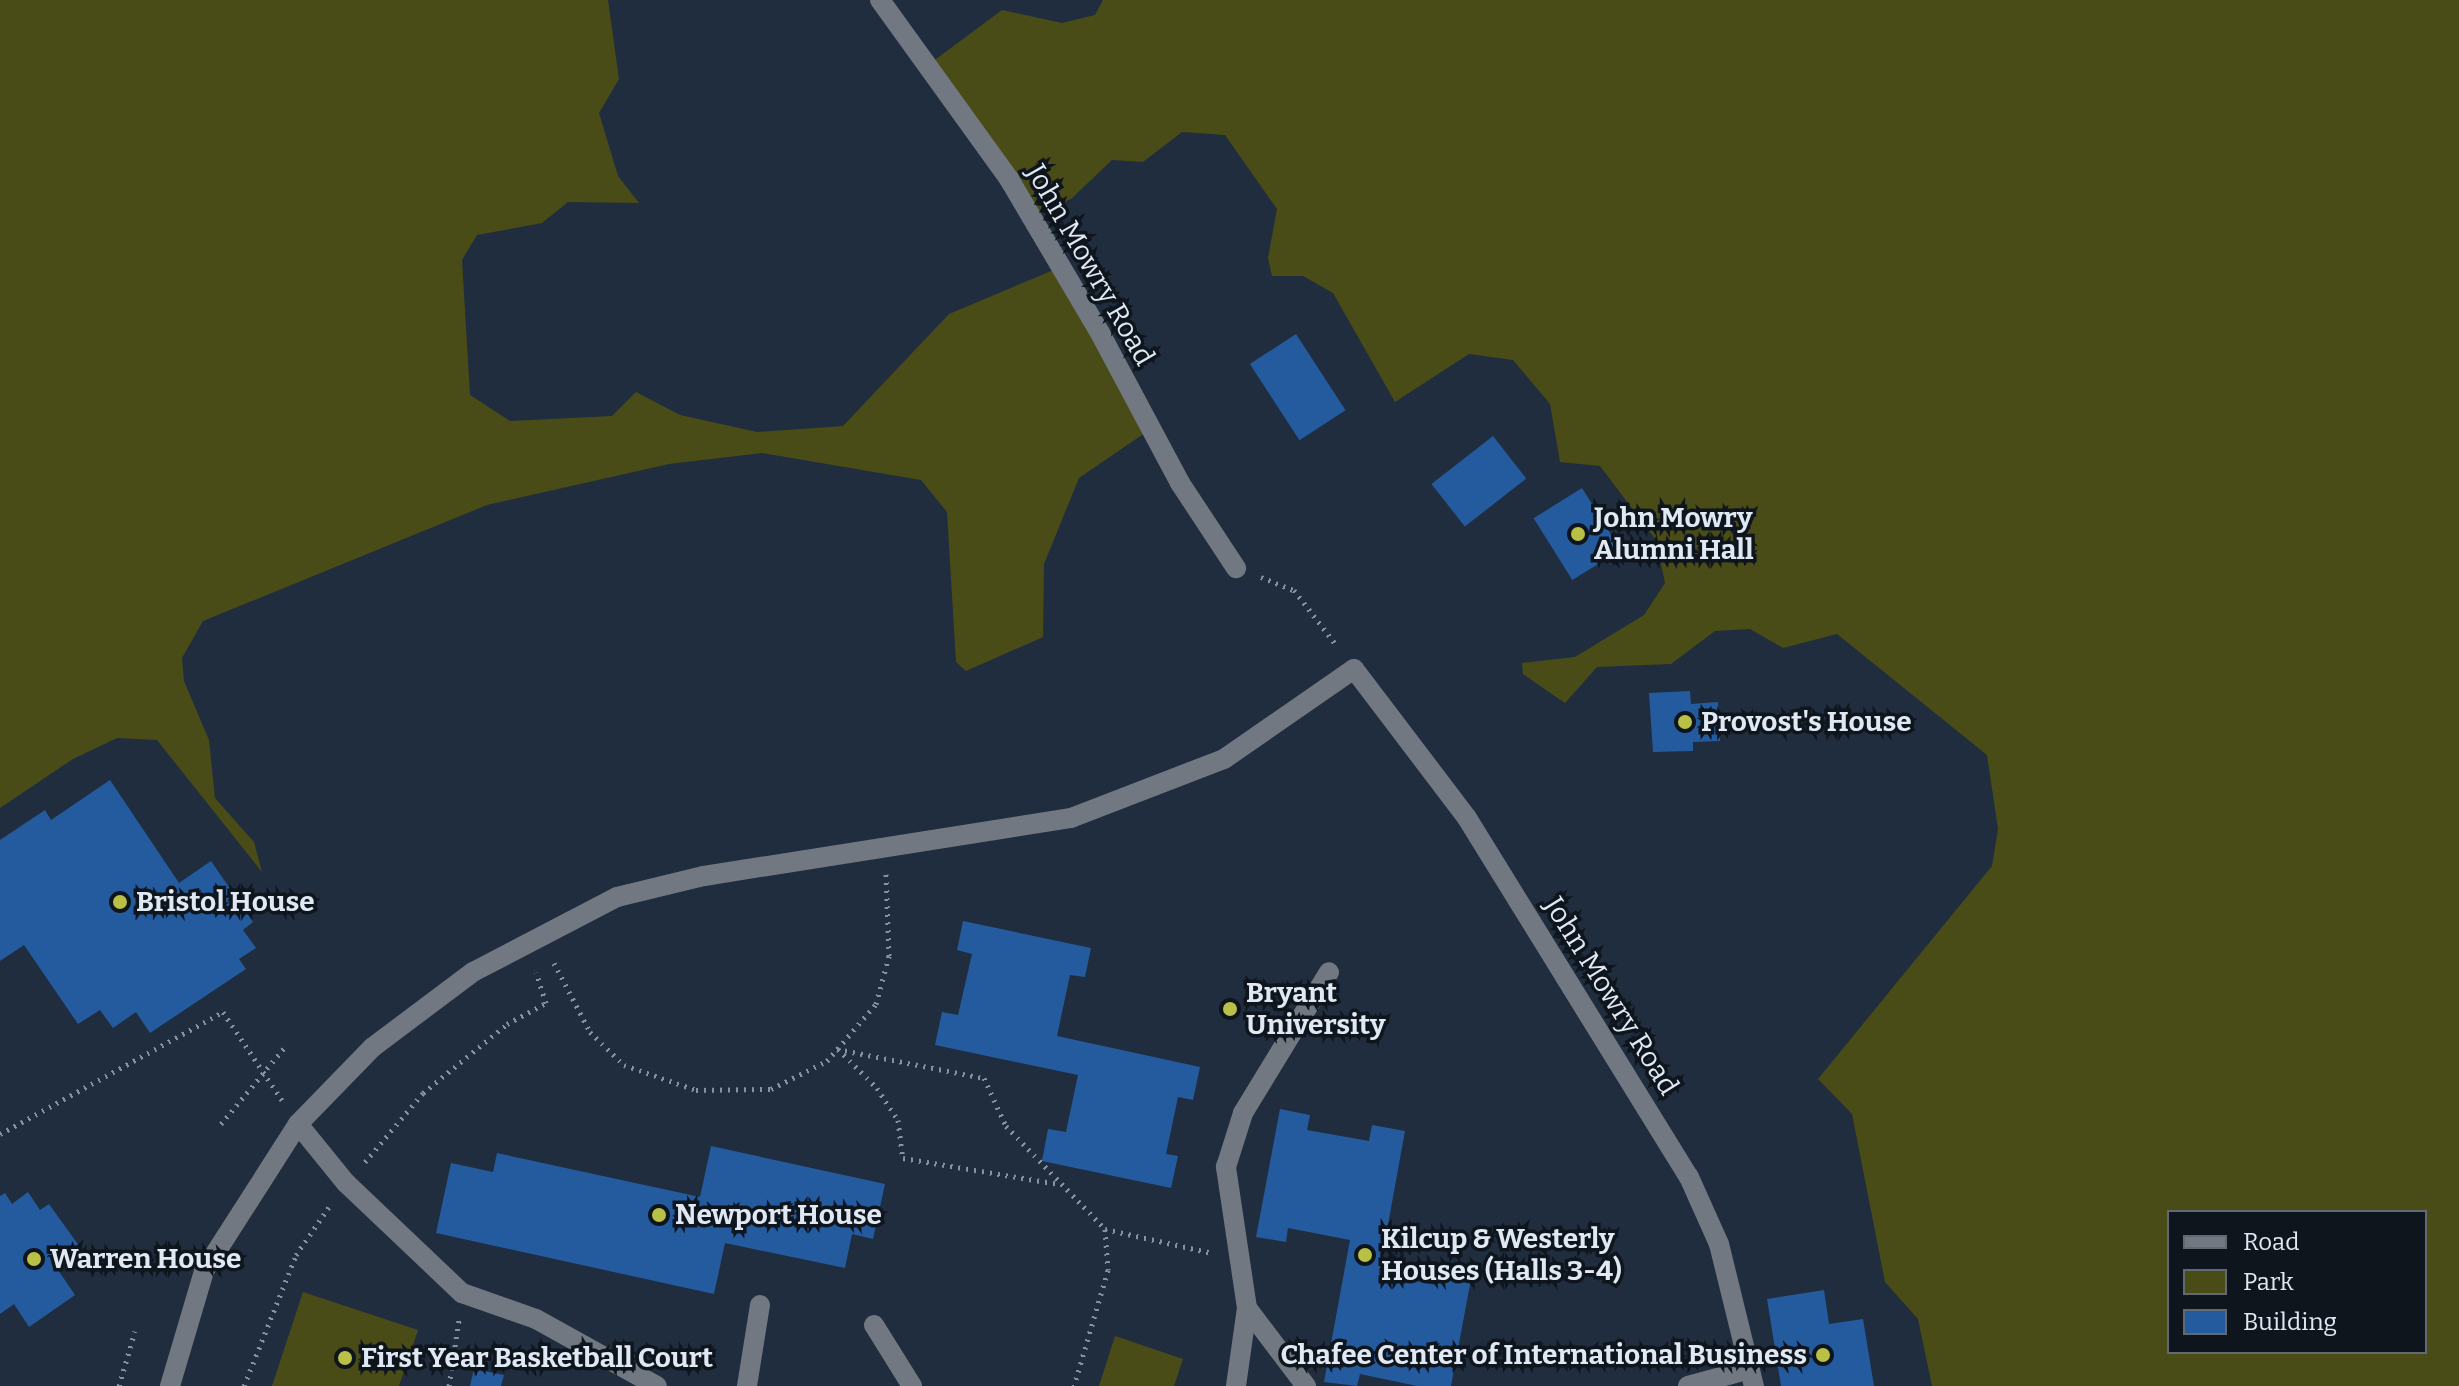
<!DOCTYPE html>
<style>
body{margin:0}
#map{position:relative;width:2459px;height:1386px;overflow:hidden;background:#202d3e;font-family:Bitter,serif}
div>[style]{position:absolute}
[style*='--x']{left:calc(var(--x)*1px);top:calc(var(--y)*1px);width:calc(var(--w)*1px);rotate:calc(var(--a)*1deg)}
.green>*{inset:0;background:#494c17}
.building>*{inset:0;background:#245b9f;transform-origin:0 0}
.path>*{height:5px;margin-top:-2.5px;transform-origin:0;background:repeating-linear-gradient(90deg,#8792a0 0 2px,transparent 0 8px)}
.minor>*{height:20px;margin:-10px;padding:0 10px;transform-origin:10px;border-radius:10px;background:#717881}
.dots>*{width:22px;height:22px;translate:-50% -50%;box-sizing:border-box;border:4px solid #0f151d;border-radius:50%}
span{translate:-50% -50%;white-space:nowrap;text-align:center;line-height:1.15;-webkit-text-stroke:7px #0f151d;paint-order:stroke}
.street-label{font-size:28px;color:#dfe8f3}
.poi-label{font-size:28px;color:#dfe8f3;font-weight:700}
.left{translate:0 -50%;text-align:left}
.right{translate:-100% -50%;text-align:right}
.legend{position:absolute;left:2167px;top:1210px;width:260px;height:144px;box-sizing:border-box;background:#0f151d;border:2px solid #626973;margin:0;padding:10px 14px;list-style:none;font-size:24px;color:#dfe8f3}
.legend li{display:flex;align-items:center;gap:16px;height:40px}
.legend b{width:40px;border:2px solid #626973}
</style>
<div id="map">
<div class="green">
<div style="clip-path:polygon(0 0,608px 0,619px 79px,599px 113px,618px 176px,639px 203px,568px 202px,542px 223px,477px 235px,462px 260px,470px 395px,510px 421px,612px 416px,636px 392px,680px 415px,757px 432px,843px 426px,949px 314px,1056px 269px,1158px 424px,1079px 478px,1044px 564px,1043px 637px,966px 671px,956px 662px,947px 512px,921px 480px,762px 453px,669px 464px,487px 505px,203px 621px,182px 658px,184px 681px,209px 740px,215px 798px,254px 842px,262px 872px,157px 740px,117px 738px,73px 759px,0 808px)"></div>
<div style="clip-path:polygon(evenodd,1103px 0,2459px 0,2459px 1386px,1932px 1386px,1918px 1319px,1885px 1282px,1852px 1114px,1818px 1079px,1992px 866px,1998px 829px,1987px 755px,1837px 634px,1783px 648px,1750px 629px,1715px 631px,1671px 664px,1597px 667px,1565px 703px,1523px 674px,1522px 663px,1575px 657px,1644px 615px,1665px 583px,1656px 540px,1600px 466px,1560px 462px,1550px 404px,1513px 360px,1469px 354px,1395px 402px,1333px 293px,1303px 276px,1272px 276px,1268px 258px,1277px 209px,1225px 135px,1182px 132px,1143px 162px,1112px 160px,1071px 199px,1026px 218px,928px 65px,1002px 10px,1062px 23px,1095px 15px,1103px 0,2169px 1212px,2425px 1212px,2425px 1352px,2169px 1352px,2169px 1212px)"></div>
<div style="clip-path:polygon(303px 1292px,418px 1330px,399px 1386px,272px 1386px)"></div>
<div style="clip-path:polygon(1115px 1336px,1183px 1359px,1174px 1386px,1099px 1386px)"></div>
</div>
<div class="building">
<div style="left:1296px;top:334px;width:91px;height:55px;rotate:57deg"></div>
<div style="left:1493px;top:436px;width:54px;height:78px;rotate:52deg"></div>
<div style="left:1582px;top:488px;width:73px;height:57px;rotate:58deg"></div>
<div style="clip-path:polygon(1690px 691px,1691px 704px,1718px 702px,1720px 741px,1693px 742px,1693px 751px,1653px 752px,1649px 693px)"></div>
<div style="clip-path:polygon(110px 780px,179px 883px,211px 861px,253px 922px,243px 930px,256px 948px,239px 959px,246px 969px,150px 1033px,136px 1012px,113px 1028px,100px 1010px,78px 1024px,24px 945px,0 961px,0 840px,45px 810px,51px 820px)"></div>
<div style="clip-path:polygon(963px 921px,1091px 948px,1085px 977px,1070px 975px,1057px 1036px,1200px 1067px,1193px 1100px,1178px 1097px,1166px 1154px,1178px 1156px,1171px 1188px,1042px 1161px,1048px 1129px,1066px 1132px,1078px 1075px,935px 1045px,942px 1012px,958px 1015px,972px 954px,957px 950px)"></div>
<div style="clip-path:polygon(1280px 1109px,1310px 1115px,1307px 1130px,1369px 1141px,1372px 1125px,1405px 1131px,1379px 1274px,1436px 1285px,1440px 1268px,1472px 1274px,1451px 1386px,1417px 1386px,1360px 1374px,1357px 1386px,1324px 1382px,1350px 1240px,1288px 1228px,1286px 1242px,1256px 1237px)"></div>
<div style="clip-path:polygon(711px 1146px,885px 1184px,873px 1239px,852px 1234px,845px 1268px,725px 1243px,714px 1294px,436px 1233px,451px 1163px,493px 1172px,497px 1153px,700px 1197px)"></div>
<div style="clip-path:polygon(28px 1192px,40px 1210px,49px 1204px,82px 1250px,56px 1267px,75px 1295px,29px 1327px,14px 1304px,0 1314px,0 1196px,5px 1193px,12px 1204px)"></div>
<div style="clip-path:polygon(1824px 1290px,1829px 1324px,1863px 1319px,1874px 1386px,1781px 1386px,1767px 1299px)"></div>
<div style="clip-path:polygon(474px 1369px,504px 1375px,501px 1386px,470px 1386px)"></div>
</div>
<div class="path">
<div style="--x:1261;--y:577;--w:35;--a:22"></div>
<div style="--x:1294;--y:590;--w:71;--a:52.5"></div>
<div style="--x:554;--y:963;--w:78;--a:62.4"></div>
<div style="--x:590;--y:1032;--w:47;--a:44.1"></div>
<div style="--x:624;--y:1065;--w:76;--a:19.1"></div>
<div style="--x:696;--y:1090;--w:75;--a:-0.8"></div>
<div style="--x:771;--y:1089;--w:63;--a:-26.6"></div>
<div style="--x:827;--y:1061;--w:75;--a:-49.3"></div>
<div style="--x:876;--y:1004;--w:50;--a:-74.8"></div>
<div style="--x:889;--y:956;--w:82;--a:-92.1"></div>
<div style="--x:837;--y:1049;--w:150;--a:11.2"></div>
<div style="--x:984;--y:1078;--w:53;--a:65.4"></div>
<div style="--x:1006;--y:1126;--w:143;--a:46.1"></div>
<div style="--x:1105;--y:1229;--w:41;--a:85.8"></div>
<div style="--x:1108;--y:1270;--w:121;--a:106.3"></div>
<div style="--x:838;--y:1049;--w:55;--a:45"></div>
<div style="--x:877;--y:1088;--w:38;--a:57"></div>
<div style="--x:898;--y:1120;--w:38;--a:83"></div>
<div style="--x:903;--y:1158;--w:158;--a:9.5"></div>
<div style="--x:221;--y:1124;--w:99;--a:-50.3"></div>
<div style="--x:0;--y:1134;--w:254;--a:-28.7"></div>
<div style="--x:223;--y:1012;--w:106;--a:56.2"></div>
<div style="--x:365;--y:1162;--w:90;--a:-50"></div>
<div style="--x:423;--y:1093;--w:109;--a:-39.4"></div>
<div style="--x:507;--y:1024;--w:44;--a:-28.3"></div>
<div style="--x:546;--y:1003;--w:32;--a:-108"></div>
<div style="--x:1105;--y:1229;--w:110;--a:12.6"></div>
<div style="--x:119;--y:1386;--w:57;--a:-73.8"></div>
<div style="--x:244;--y:1386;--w:141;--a:-68.3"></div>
<div style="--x:296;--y:1255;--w:58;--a:-55.5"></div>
<div style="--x:449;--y:1386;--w:67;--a:-81.4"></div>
</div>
<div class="minor">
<div style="--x:880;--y:0;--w:221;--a:54.2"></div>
<div style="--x:1009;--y:179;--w:179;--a:59.4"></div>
<div style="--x:1100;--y:333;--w:170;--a:61.9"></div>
<div style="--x:1180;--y:483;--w:102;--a:56.6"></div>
<div style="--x:298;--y:1124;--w:76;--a:50.9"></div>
<div style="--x:346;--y:1183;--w:160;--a:43.5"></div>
<div style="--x:462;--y:1293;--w:78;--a:19.4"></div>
<div style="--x:536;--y:1319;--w:138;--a:29"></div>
<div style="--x:1247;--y:1308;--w:98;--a:52.9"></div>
<div style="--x:874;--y:1325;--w:72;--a:58.1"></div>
<div style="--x:170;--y:1386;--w:120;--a:-73.5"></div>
<div style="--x:204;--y:1271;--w:174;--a:-57.4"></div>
<div style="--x:298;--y:1124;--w:107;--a:-45.8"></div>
<div style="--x:373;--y:1047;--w:125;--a:-36.9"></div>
<div style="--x:473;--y:972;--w:162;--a:-27.5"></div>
<div style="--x:617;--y:897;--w:89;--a:-13.6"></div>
<div style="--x:704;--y:876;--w:372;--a:-9"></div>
<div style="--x:1071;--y:818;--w:164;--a:-21.1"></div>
<div style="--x:1224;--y:759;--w:158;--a:-34.7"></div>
<div style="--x:1354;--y:669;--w:187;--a:52.8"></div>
<div style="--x:1467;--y:818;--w:422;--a:58.3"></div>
<div style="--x:1689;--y:1177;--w:73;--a:65.9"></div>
<div style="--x:1719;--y:1244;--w:146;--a:76.2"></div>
<div style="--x:747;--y:1386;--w:82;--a:-80.9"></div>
<div style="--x:1236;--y:1386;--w:79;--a:-82"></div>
<div style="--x:1247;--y:1308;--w:143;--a:-98.5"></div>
<div style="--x:1226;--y:1167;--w:57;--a:-72.5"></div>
<div style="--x:1243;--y:1113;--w:165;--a:-58.6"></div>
<div style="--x:1688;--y:1386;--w:64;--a:-15.3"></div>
</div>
<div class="dots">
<div style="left:1578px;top:534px;background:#b9c046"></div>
<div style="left:1685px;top:722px;background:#b9c046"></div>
<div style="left:120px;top:902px;background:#b9c046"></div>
<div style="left:1230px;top:1009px;background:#b9c046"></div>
<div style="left:659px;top:1215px;background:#b9c046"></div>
<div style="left:1365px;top:1255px;background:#b9c046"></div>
<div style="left:34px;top:1259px;background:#b9c046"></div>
<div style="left:1823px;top:1355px;background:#b9c046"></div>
<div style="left:345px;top:1358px;background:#b9c046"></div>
</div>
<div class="street-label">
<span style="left:1090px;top:265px;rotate:60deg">John Mowry Road</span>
<span style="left:1611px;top:996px;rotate:58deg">John Mowry Road</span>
</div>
<div class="poi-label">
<span class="left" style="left:1594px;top:534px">John Mowry<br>Alumni Hall</span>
<span class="left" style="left:1701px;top:722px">Provost's House</span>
<span class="left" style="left:136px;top:902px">Bristol House</span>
<span class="left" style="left:1246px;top:1009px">Bryant<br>University</span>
<span class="left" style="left:675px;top:1215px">Newport House</span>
<span class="left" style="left:1381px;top:1255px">Kilcup &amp; Westerly<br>Houses (Halls 3-4)</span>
<span class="left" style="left:50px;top:1259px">Warren House</span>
<span class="right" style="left:1807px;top:1355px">Chafee Center of International Business</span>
<span class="left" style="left:361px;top:1358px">First Year Basketball Court</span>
</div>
<ul class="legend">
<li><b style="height:10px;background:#717881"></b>Road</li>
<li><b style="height:22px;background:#494c17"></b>Park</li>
<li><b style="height:22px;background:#245b9f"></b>Building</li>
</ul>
</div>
